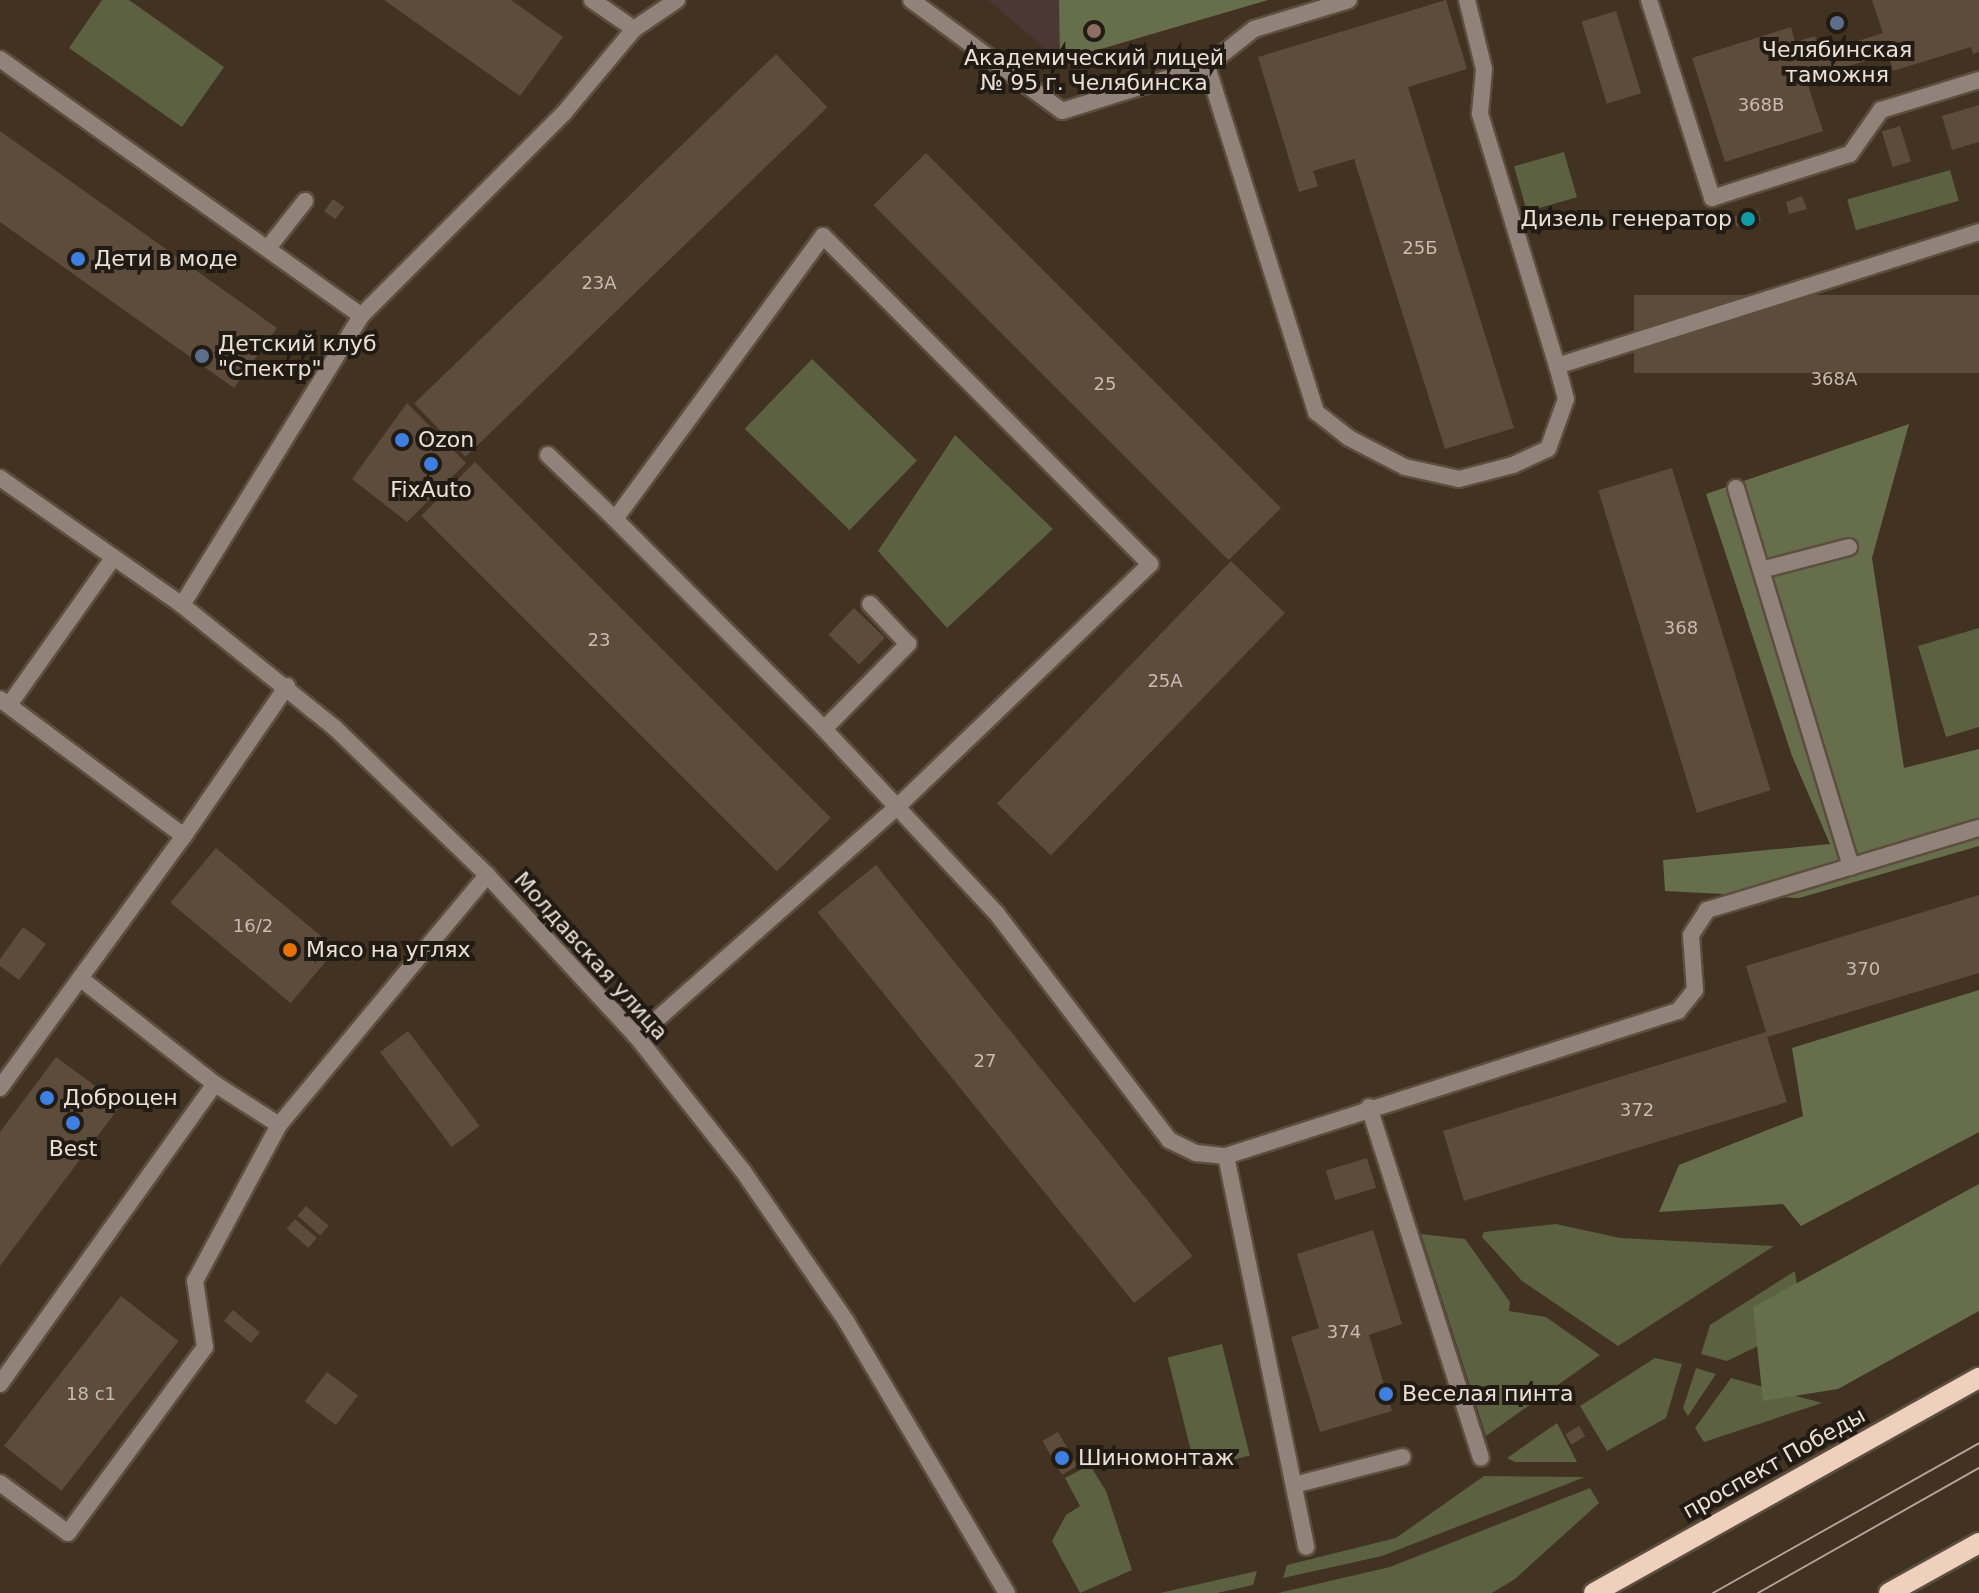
<!DOCTYPE html>
<meta charset="utf-8">
<style>
body{margin:0}
#map{position:relative;width:1979px;height:1593px;overflow:hidden;background:#413222;font-family:"DejaVu Sans",sans-serif}
div>[style]{position:absolute}
[style*='--x']{left:calc(var(--x)*1px);top:calc(var(--y)*1px);width:calc(var(--w)*1px);rotate:calc(var(--a)*1deg)}
.education>*{inset:0;background:#4b3734}
.green>*{inset:0;background:#5b6141;transform-origin:0 0}
.forest>*{inset:0;background:#676e4c}
.building>*{inset:0;background:#5d4c3b;transform-origin:0 0}
.roads{filter:drop-shadow(2px 0 #5c4e3f) drop-shadow(-2px 0 #5c4e3f) drop-shadow(0 2px #5c4e3f) drop-shadow(0 -2px #5c4e3f)}
.service>*{height:16px;margin:-8px;padding:0 8px;transform-origin:8px;border-radius:8px;background:#918379}
.tertiary>*{height:16px;margin:-8px;padding:0 8px;transform-origin:8px;border-radius:8px;background:#918379}
.primary>*{height:20px;margin:-10px;padding:0 10px;transform-origin:10px;border-radius:10px;background:#eed0bc}
.tram>*{height:2px;margin:-1px;padding:0 1px;transform-origin:1px;border-radius:1px;background:#b2a59a}
.dots>*{width:22px;height:22px;translate:-50% -50%;box-sizing:border-box;border:4px solid #221b14;border-radius:50%}
span{translate:-50% -50%;white-space:nowrap;text-align:center;line-height:1.15;-webkit-text-stroke:8px #221b14;paint-order:stroke}
.number-label{font-size:18px;color:#c8bbb0}
.number-label span{-webkit-text-stroke-width:0}
.poi-label{font-size:22px;color:#ebe0d7}
.right{translate:-100% -50%;text-align:right}
.left{translate:0 -50%;text-align:left}
.street-label{font-size:22px;color:#ebe0d7}
</style>
<div id="map">
<div class="education">
<div style="clip-path:polygon(988px 0,1268px 0,1060px 61px)"></div>
</div>
<div class="green">
<div style="clip-path:polygon(102px 0,129px 0,224px 67px,182px 127px,69px 48px)"></div>
<div style="left:1564px;top:152px;width:47px;height:52px;rotate:74deg"></div>
<div style="left:1950px;top:170px;width:32px;height:107px;rotate:74deg"></div>
<div style="left:812px;top:359px;width:146px;height:97px;rotate:44deg"></div>
<div style="clip-path:polygon(955px 435px,1053px 529px,947px 628px,878px 551px)"></div>
<div style="clip-path:polygon(1979px 628px,1979px 727px,1946px 737px,1918px 646px)"></div>
<div style="clip-path:polygon(1556px 1224px,1620px 1238px,1774px 1246px,1618px 1346px,1522px 1281px,1482px 1237px,1484px 1232px)"></div>
<div style="clip-path:polygon(1421px 1234px,1465px 1239px,1510px 1302px,1509px 1311px,1546px 1317px,1600px 1355px,1486px 1436px)"></div>
<div style="clip-path:polygon(1795px 1271px,1802px 1325px,1727px 1361px,1701px 1354px,1710px 1325px)"></div>
<div style="left:1222px;top:1344px;width:115px;height:56px;rotate:76deg"></div>
<div style="clip-path:polygon(1655px 1358px,1682px 1364px,1666px 1418px,1607px 1451px,1580px 1406px)"></div>
<div style="clip-path:polygon(1696px 1368px,1716px 1374px,1688px 1416px,1683px 1408px)"></div>
<div style="clip-path:polygon(1731px 1378px,1822px 1403px,1704px 1442px,1695px 1428px)"></div>
<div style="clip-path:polygon(1557px 1423px,1577px 1462px,1515px 1462px,1507px 1458px)"></div>
<div style="clip-path:polygon(1090px 1465px,1106px 1491px,1132px 1570px,1080px 1593px,1052px 1541px,1066px 1515px,1080px 1506px,1065px 1478px)"></div>
<div style="clip-path:polygon(1484px 1476px,1585px 1477px,1382px 1556px,1283px 1578px,1287px 1565px,1396px 1538px)"></div>
<div style="clip-path:polygon(1590px 1488px,1599px 1503px,1515px 1579px,1492px 1593px,1278px 1593px,1390px 1567px)"></div>
<div style="clip-path:polygon(1257px 1571px,1253px 1585px,1217px 1593px,1160px 1593px)"></div>
</div>
<div class="forest">
<div style="clip-path:polygon(1059px 0,1268px 0,1060px 61px)"></div>
<div style="clip-path:polygon(1909px 424px,1872px 558px,1904px 768px,1979px 749px,1979px 846px,1799px 898px,1665px 891px,1663px 860px,1830px 844px,1792px 756px,1706px 494px)"></div>
<div style="clip-path:polygon(1979px 990px,1979px 1132px,1801px 1226px,1783px 1204px,1659px 1212px,1679px 1165px,1803px 1116px,1792px 1048px)"></div>
<div style="clip-path:polygon(1979px 1184px,1979px 1311px,1838px 1389px,1763px 1401px,1753px 1307px)"></div>
</div>
<div class="building">
<div style="clip-path:polygon(384px 0,511px 0,563px 37px,520px 96px)"></div>
<div style="clip-path:polygon(1446px 0,1467px 69px,1408px 87px,1514px 428px,1445px 449px,1354px 159px,1313px 171px,1318px 186px,1299px 192px,1258px 57px)"></div>
<div style="clip-path:polygon(1872px 0,1979px 0,1979px 52px,1973px 54px,1971px 47px,1893px 71px,1888px 54px,1806px 79px,1823px 131px,1725px 162px,1692px 58px,1791px 27px,1795px 42px,1815px 36px,1820px 53px,1883px 33px)"></div>
<div style="left:1616px;top:11px;width:86px;height:36px;rotate:73deg"></div>
<div style="left:776px;top:54px;width:74px;height:503px;rotate:46deg"></div>
<div style="clip-path:polygon(1979px 105px,1979px 142px,1952px 150px,1942px 116px)"></div>
<div style="left:1900px;top:126px;width:37px;height:19px;rotate:73deg"></div>
<div style="clip-path:polygon(0 131px,277px 328px,234px 388px,0 222px)"></div>
<div style="left:926px;top:153px;width:502px;height:74px;rotate:45deg"></div>
<div style="clip-path:polygon(1802px 196px,1807px 209px,1789px 214px,1786px 202px)"></div>
<div style="left:333px;top:199px;width:14px;height:15px;rotate:36deg"></div>
<div style="left:1758px;top:210px;width:11px;height:25px;rotate:75deg"></div>
<div style="left:1979px;top:295px;width:78px;height:345px;rotate:90deg"></div>
<div style="clip-path:polygon(407px 403px,466px 463px,407px 522px,352px 479px)"></div>
<div style="left:475px;top:462px;width:503px;height:76px;rotate:45deg"></div>
<div style="left:1672px;top:468px;width:337px;height:77px;rotate:73deg"></div>
<div style="left:1231px;top:561px;width:75px;height:337px;rotate:44deg"></div>
<div style="left:854px;top:608px;width:43px;height:37px;rotate:44deg"></div>
<div style="left:216px;top:848px;width:157px;height:71px;rotate:40deg"></div>
<div style="left:876px;top:865px;width:503px;height:75px;rotate:51deg"></div>
<div style="clip-path:polygon(1979px 895px,1979px 973px,1767px 1037px,1787px 1102px,1464px 1201px,1443px 1131px,1766px 1032px,1746px 966px)"></div>
<div style="clip-path:polygon(23px 927px,46px 944px,19px 980px,0 966px,0 959px)"></div>
<div style="left:408px;top:1031px;width:119px;height:35px;rotate:53deg"></div>
<div style="clip-path:polygon(56px 1057px,121px 1105px,0 1266px,0 1132px)"></div>
<div style="left:1367px;top:1158px;width:31px;height:43px;rotate:73deg"></div>
<div style="left:306px;top:1206px;width:30px;height:13px;rotate:41deg"></div>
<div style="left:295px;top:1219px;width:29px;height:13px;rotate:41deg"></div>
<div style="clip-path:polygon(1373px 1230px,1402px 1324px,1369px 1335px,1392px 1411px,1320px 1432px,1291px 1337px,1319px 1328px,1297px 1254px)"></div>
<div style="left:121px;top:1296px;width:73px;height:190px;rotate:38deg"></div>
<div style="left:233px;top:1310px;width:35px;height:14px;rotate:40deg"></div>
<div style="left:327px;top:1372px;width:39px;height:37px;rotate:37deg"></div>
<div style="left:1579px;top:1426px;width:12px;height:16px;rotate:59deg"></div>
<div style="left:1058px;top:1432px;width:39px;height:18px;rotate:60deg"></div>
</div>
<div class="roads">
<div class="service">
<div style="--x:592;--y:0;--w:51;--a:34.6"></div>
<div style="--x:911;--y:0;--w:187;--a:36.3"></div>
<div style="--x:1062;--y:111;--w:152;--a:-17.2"></div>
<div style="--x:1207;--y:66;--w:60;--a:-38.2"></div>
<div style="--x:1254;--y:29;--w:99;--a:-17"></div>
<div style="--x:1467;--y:0;--w:71;--a:76.2"></div>
<div style="--x:1484;--y:69;--w:45;--a:95.1"></div>
<div style="--x:1480;--y:114;--w:264;--a:73"></div>
<div style="--x:1557;--y:366;--w:443;--a:-17.6"></div>
<div style="--x:1649;--y:0;--w:208;--a:72.3"></div>
<div style="--x:1712;--y:198;--w:145;--a:-17.7"></div>
<div style="--x:1850;--y:154;--w:54;--a:-54.8"></div>
<div style="--x:1881;--y:110;--w:102;--a:-17"></div>
<div style="--x:0;--y:59;--w:443;--a:35.4"></div>
<div style="--x:1207;--y:66;--w:363;--a:72.5"></div>
<div style="--x:1316;--y:412;--w:42;--a:38.2"></div>
<div style="--x:1349;--y:438;--w:63;--a:27.4"></div>
<div style="--x:1405;--y:467;--w:55;--a:12.5"></div>
<div style="--x:1459;--y:479;--w:56;--a:-14.5"></div>
<div style="--x:1513;--y:465;--w:38;--a:-25"></div>
<div style="--x:1548;--y:449;--w:53;--a:-70.2"></div>
<div style="--x:1566;--y:399;--w:34;--a:-105"></div>
<div style="--x:268;--y:248;--w:60;--a:-51.8"></div>
<div style="--x:548;--y:455;--w:93;--a:43.7"></div>
<div style="--x:1736;--y:488;--w:396;--a:73.1"></div>
<div style="--x:1761;--y:570;--w:91;--a:-14.6"></div>
<div style="--x:182;--y:605;--w:340;--a:-58.2"></div>
<div style="--x:361;--y:316;--w:287;--a:-45"></div>
<div style="--x:564;--y:113;--w:109;--a:-50.2"></div>
<div style="--x:634;--y:29;--w:52;--a:-34"></div>
<div style="--x:0;--y:699;--w:229;--a:36.7"></div>
<div style="--x:184;--y:836;--w:182;--a:-55.5"></div>
<div style="--x:9;--y:705;--w:180;--a:-54.7"></div>
<div style="--x:824;--y:729;--w:120;--a:-45.3"></div>
<div style="--x:908;--y:644;--w:55;--a:-133.5"></div>
<div style="--x:637;--y:1037;--w:347;--a:-41.5"></div>
<div style="--x:897;--y:807;--w:351;--a:-43.8"></div>
<div style="--x:1150;--y:564;--w:463;--a:-134.9"></div>
<div style="--x:823;--y:236;--w:351;--a:126.3"></div>
<div style="--x:615;--y:519;--w:296;--a:45.1"></div>
<div style="--x:824;--y:729;--w:107;--a:46.9"></div>
<div style="--x:897;--y:807;--w:146;--a:46.9"></div>
<div style="--x:997;--y:914;--w:284;--a:52.7"></div>
<div style="--x:1169;--y:1140;--w:30;--a:26"></div>
<div style="--x:1196;--y:1153;--w:30;--a:6"></div>
<div style="--x:1226;--y:1156;--w:475;--a:-17.8"></div>
<div style="--x:1678;--y:1011;--w:27;--a:-51"></div>
<div style="--x:1695;--y:990;--w:55;--a:-94.2"></div>
<div style="--x:1691;--y:935;--w:30;--a:-57"></div>
<div style="--x:1707;--y:910;--w:284;--a:-16.8"></div>
<div style="--x:0;--y:1088;--w:312;--a:-53.9"></div>
<div style="--x:1369;--y:1107;--w:368;--a:72.3"></div>
<div style="--x:279;--y:1125;--w:325;--a:-50.2"></div>
<div style="--x:1226;--y:1156;--w:399;--a:78.4"></div>
<div style="--x:0;--y:1384;--w:369;--a:-54.4"></div>
<div style="--x:0;--y:1483;--w:84;--a:36.3"></div>
<div style="--x:68;--y:1533;--w:231;--a:-53.6"></div>
<div style="--x:205;--y:1347;--w:67;--a:-98.6"></div>
<div style="--x:195;--y:1281;--w:177;--a:-61.7"></div>
<div style="--x:279;--y:1125;--w:76;--a:-147.4"></div>
<div style="--x:215;--y:1084;--w:170;--a:-141.9"></div>
<div style="--x:1294;--y:1485;--w:112;--a:-14.5"></div>
</div>
<div class="tertiary">
<div style="--x:0;--y:478;--w:222;--a:34.9"></div>
<div style="--x:182;--y:605;--w:195;--a:38.8"></div>
<div style="--x:334;--y:727;--w:213;--a:44"></div>
<div style="--x:487;--y:875;--w:221;--a:47.2"></div>
<div style="--x:637;--y:1037;--w:171;--a:51.7"></div>
<div style="--x:743;--y:1171;--w:182;--a:55.5"></div>
<div style="--x:846;--y:1321;--w:316;--a:59.4"></div>
</div>
<div class="primary">
<div style="--x:1594;--y:1593;--w:441;--a:-29.2"></div>
<div style="--x:1889;--y:1593;--w:103;--a:-29.1"></div>
</div>
</div>
<div class="tram">
<div style="--x:1713;--y:1593;--w:305;--a:-29.4"></div>
<div style="--x:1758;--y:1593;--w:254;--a:-29.5"></div>
</div>
<div class="dots">
<div style="left:1837px;top:23px;background:#5c6f8a"></div>
<div style="left:1094px;top:31px;background:#8d6e63"></div>
<div style="left:1748px;top:219px;background:#0f9aa8"></div>
<div style="left:78px;top:259px;background:#3f7fe0"></div>
<div style="left:202px;top:356px;background:#5c6f8a"></div>
<div style="left:402px;top:440px;background:#3f7fe0"></div>
<div style="left:431px;top:464px;background:#3f7fe0"></div>
<div style="left:290px;top:950px;background:#e8710a"></div>
<div style="left:47px;top:1098px;background:#3f7fe0"></div>
<div style="left:73px;top:1123px;background:#3f7fe0"></div>
<div style="left:1386px;top:1394px;background:#3f7fe0"></div>
<div style="left:1062px;top:1458px;background:#3f7fe0"></div>
</div>
<div class="number-label">
<span style="left:1761px;top:105px">368В</span>
<span style="left:1420px;top:248px">25Б</span>
<span style="left:599px;top:283px">23А</span>
<span style="left:1834px;top:379px">368А</span>
<span style="left:1105px;top:384px">25</span>
<span style="left:1681px;top:628px">368</span>
<span style="left:599px;top:640px">23</span>
<span style="left:1165px;top:681px">25А</span>
<span style="left:253px;top:926px">16/2</span>
<span style="left:1863px;top:969px">370</span>
<span style="left:985px;top:1061px">27</span>
<span style="left:1637px;top:1110px">372</span>
<span style="left:1344px;top:1332px">374</span>
<span style="left:91px;top:1394px">18 с1</span>
</div>
<div class="poi-label">
<span style="left:1837px;top:62px">Челябинская<br>таможня</span>
<span style="left:1094px;top:70px">Академический лицей<br>№ 95 г. Челябинска</span>
<span class="right" style="left:1732px;top:219px">Дизель генератор</span>
<span class="left" style="left:94px;top:259px">Дети в моде</span>
<span class="left" style="left:218px;top:356px">Детский клуб<br>"Спектр"</span>
<span class="left" style="left:418px;top:440px">Ozon</span>
<span style="left:431px;top:490px">FixAuto</span>
<span class="left" style="left:306px;top:950px">Мясо на углях</span>
<span class="left" style="left:63px;top:1098px">Доброцен</span>
<span style="left:73px;top:1149px">Best</span>
<span class="left" style="left:1402px;top:1394px">Веселая пинта</span>
<span class="left" style="left:1078px;top:1458px">Шиномонтаж</span>
</div>
<div class="street-label">
<span style="left:591px;top:956px;rotate:48deg">Молдавская улица</span>
<span style="left:1774px;top:1463px;rotate:-29deg">проспект Победы</span>
</div>
</div>
